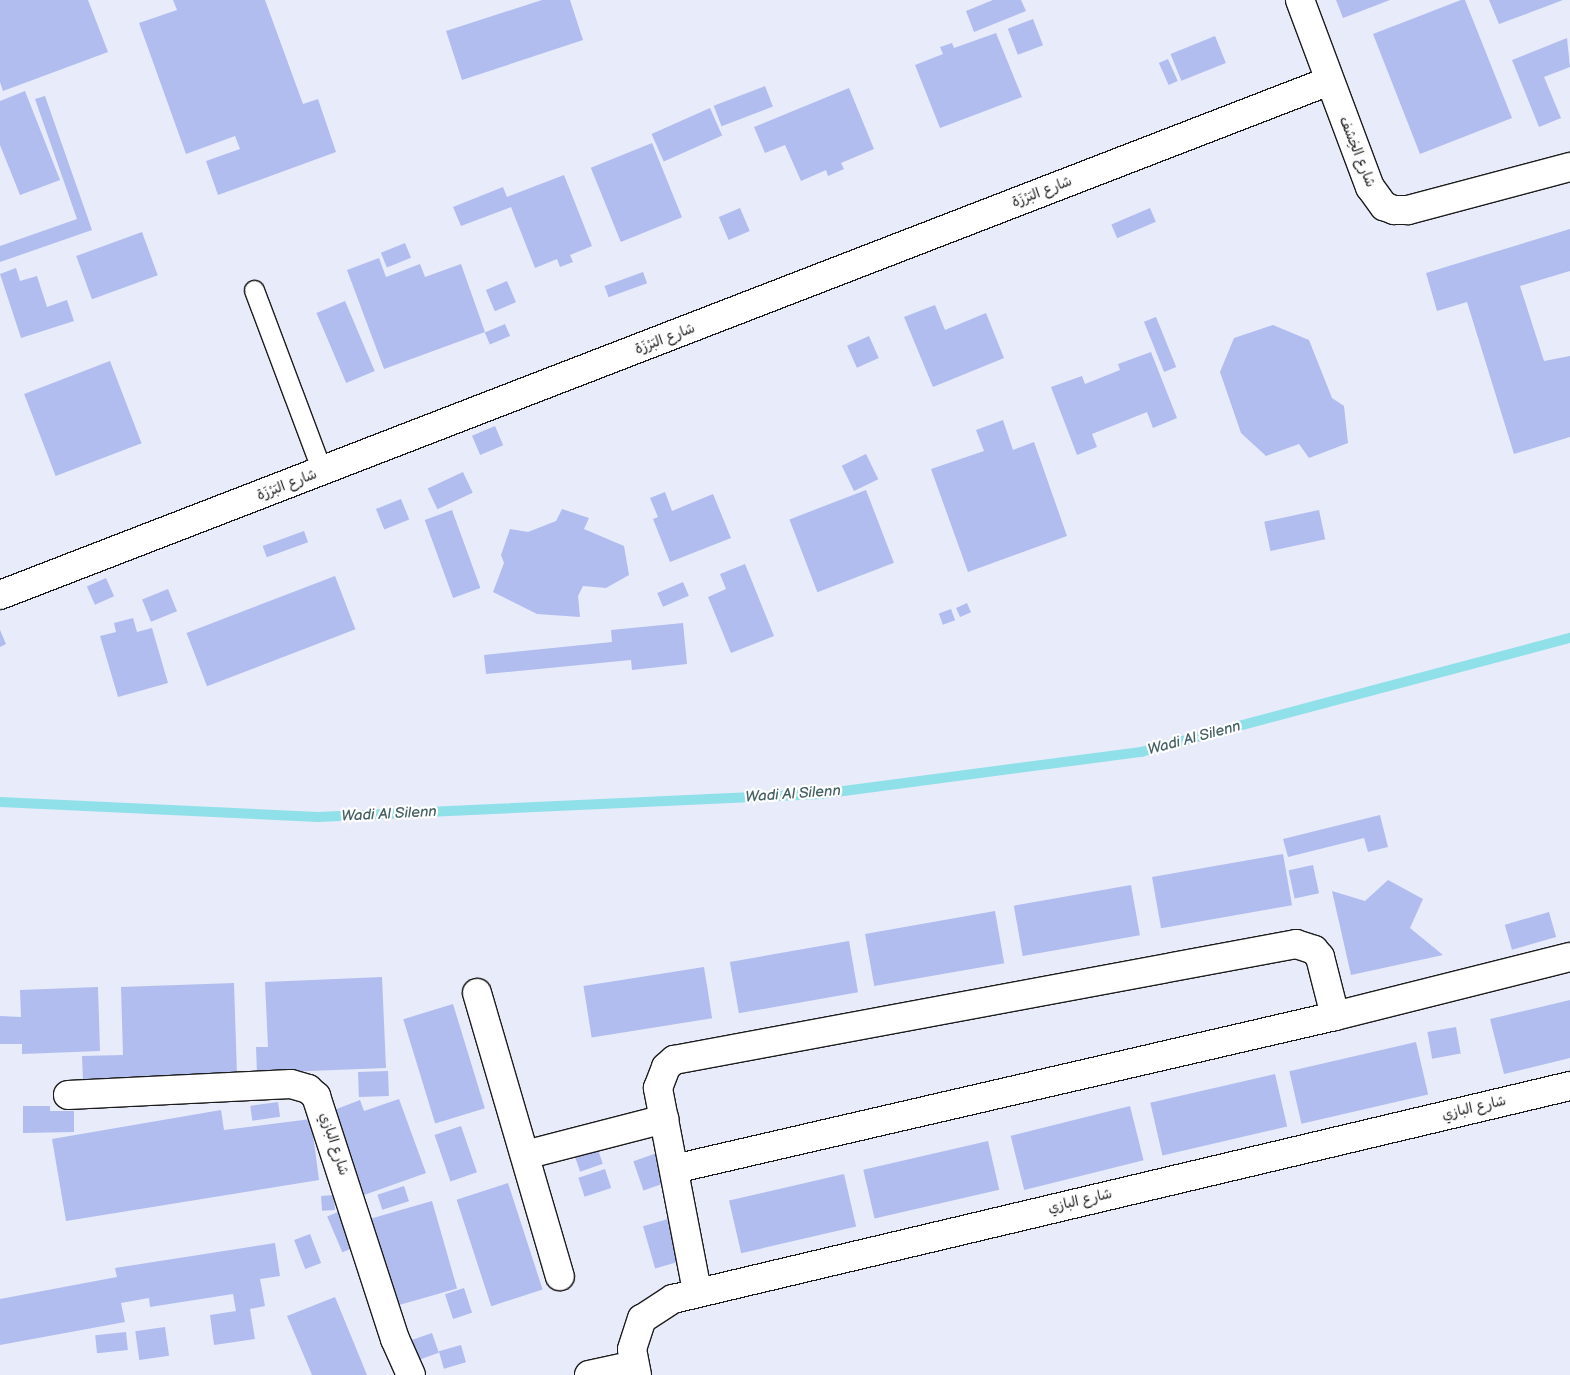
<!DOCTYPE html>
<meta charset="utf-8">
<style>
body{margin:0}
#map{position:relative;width:1570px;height:1375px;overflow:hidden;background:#e8ebfa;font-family:"Balsamiq Sans","Playpen Sans Arabic",sans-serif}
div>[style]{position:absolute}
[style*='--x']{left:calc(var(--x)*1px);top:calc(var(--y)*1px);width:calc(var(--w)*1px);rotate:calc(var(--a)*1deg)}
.stream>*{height:10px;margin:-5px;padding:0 5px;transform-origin:5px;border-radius:5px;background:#8fe0e9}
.building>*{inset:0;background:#b1bdee;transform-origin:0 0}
.roads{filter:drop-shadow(1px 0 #1c1c1c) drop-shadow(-1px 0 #1c1c1c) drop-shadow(0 1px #1c1c1c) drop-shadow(0 -1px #1c1c1c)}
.service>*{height:19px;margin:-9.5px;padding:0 9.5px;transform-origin:9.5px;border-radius:9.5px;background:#fff}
.minor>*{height:28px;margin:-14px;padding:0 14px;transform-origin:14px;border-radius:14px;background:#fff}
span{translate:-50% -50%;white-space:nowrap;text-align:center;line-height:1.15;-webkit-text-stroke:4.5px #fff;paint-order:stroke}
.street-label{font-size:14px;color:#1c1c1c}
.water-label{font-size:15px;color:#446164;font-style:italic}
</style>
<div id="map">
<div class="stream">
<div style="--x:0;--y:802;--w:318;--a:2.7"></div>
<div style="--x:318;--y:817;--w:504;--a:-2.62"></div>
<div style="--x:821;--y:794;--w:323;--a:-7.5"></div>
<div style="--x:1141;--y:752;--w:444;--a:-14.9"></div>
</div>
<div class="building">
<div style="clip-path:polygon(0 0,88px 0,108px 52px,3px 91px,0 82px)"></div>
<div style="clip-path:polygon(173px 0,265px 0,303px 104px,318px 99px,336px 152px,218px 195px,206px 161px,240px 149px,235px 136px,186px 154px,139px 23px,177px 10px)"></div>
<div style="clip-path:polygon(542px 0,570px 0,583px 40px,462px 80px,446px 31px)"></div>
<div style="clip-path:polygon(993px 0,1021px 0,1026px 11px,974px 32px,966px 11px)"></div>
<div style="clip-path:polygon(1336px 0,1390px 0,1343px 18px)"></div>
<div style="clip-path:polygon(1461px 0,1465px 0,1512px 118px,1420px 154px,1373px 34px)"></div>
<div style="clip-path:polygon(1489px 0,1563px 0,1499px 24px)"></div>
<div style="left:1033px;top:19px;width:28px;height:27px;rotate:69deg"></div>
<div style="clip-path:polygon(996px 33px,1022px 97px,940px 128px,915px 65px,943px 54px,940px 47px,952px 43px,954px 48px)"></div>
<div style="left:1215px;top:36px;width:29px;height:48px;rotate:68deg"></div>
<div style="clip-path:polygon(1567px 38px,1570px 67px,1544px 77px,1561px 118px,1539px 127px,1512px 60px)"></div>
<div style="left:1168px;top:59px;width:24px;height:10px;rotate:66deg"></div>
<div style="left:765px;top:86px;width:22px;height:55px;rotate:69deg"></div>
<div style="clip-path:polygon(849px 88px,874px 149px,841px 163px,844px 169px,828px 176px,826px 170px,801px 181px,785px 145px,765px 153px,754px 127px)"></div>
<div style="clip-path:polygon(25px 91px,60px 180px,20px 195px,0 145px,0 101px)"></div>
<div style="clip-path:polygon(45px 96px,92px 230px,0 262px,0 246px,77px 219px,35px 99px)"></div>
<div style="left:710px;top:108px;width:30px;height:64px;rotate:66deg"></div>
<div style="left:652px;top:143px;width:80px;height:66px;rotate:68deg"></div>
<div style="clip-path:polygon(564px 175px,592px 246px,570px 255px,573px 262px,560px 267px,557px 259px,535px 268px,511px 207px,461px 226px,453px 207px,503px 187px,507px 197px)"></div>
<div style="left:740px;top:208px;width:25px;height:23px;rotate:67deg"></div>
<div style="left:1150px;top:208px;width:15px;height:42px;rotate:67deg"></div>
<div style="clip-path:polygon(1570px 229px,1570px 271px,1520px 286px,1544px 361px,1570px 356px,1570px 437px,1514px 454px,1467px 302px,1437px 311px,1426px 273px)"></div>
<div style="left:142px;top:232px;width:46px;height:70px;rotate:70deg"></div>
<div style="left:405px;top:243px;width:16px;height:26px;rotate:68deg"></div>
<div style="clip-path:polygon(379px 258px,386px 277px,420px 264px,425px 277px,461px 264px,485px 332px,384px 369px,347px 270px)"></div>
<div style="clip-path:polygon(16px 268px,20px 281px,37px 276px,47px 307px,67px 300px,74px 321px,21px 338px,0 274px)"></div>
<div style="left:643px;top:272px;width:12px;height:41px;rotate:70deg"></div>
<div style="left:507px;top:281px;width:23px;height:23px;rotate:67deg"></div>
<div style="left:345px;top:301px;width:76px;height:31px;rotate:67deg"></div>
<div style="clip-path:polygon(935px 305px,945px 330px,986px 313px,1004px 358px,933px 387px,904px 317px)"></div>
<div style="left:1156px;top:317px;width:54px;height:13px;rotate:68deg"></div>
<div style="left:505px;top:324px;width:13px;height:22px;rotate:67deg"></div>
<div style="clip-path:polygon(1273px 325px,1309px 340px,1332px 398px,1344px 406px,1348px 443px,1309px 458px,1299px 444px,1266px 456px,1241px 433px,1220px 372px,1234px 338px)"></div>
<div style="left:869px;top:336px;width:24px;height:24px;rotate:66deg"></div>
<div style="clip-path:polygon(1151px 352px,1177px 418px,1153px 428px,1147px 412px,1092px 434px,1097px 447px,1077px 455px,1051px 387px,1082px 376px,1085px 384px,1120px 370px,1118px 364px)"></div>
<div style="left:110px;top:361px;width:88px;height:92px;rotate:69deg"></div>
<div style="clip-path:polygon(1003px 420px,1013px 450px,1034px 442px,1067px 536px,968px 572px,931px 469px,984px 451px,976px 430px)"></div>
<div style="left:495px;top:426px;width:21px;height:25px;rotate:67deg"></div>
<div style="left:866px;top:454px;width:28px;height:27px;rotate:64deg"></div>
<div style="left:463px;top:472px;width:23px;height:39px;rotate:65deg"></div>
<div style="left:866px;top:490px;width:78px;height:82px;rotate:69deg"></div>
<div style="clip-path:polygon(665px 492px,672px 511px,713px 494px,731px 538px,670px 562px,653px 519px,658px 517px,650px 498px)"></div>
<div style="left:401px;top:499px;width:22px;height:27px;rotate:68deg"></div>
<div style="clip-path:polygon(562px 509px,589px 518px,584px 529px,624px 546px,629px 575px,606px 588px,583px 586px,578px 596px,580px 617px,537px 614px,493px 592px,504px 563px,501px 555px,510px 529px,528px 532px,556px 521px)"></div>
<div style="left:452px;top:510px;width:83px;height:29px;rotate:70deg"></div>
<div style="left:1319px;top:510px;width:30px;height:56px;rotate:78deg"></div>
<div style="left:304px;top:531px;width:12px;height:44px;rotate:70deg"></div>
<div style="clip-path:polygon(745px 564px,774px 636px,731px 653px,708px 597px,726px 589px,720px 574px)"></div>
<div style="left:335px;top:576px;width:57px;height:159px;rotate:69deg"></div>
<div style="left:106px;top:578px;width:20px;height:21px;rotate:66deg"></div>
<div style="left:683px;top:582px;width:15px;height:28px;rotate:67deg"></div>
<div style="left:168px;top:589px;width:24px;height:28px;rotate:68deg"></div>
<div style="left:967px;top:603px;width:10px;height:12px;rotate:66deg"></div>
<div style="left:951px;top:609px;width:12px;height:13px;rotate:70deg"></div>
<div style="clip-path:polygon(133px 618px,137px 632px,152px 628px,168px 683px,118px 697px,100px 636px,116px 632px,114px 623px)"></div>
<div style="clip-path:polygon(683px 623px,687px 664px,632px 670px,631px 660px,486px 674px,484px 655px,612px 642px,611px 630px)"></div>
<div style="clip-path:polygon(0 630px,6px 644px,0 647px)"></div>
<div style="clip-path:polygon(1380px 815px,1388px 847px,1368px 852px,1364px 838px,1288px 857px,1283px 839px)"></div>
<div style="left:1283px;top:854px;width:52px;height:133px;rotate:80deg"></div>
<div style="left:1313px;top:865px;width:29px;height:25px;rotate:78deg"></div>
<div style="clip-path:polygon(1388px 880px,1423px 899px,1410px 928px,1443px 955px,1351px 975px,1332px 891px,1365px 901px)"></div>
<div style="left:1131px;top:885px;width:51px;height:119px;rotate:80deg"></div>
<div style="left:995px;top:911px;width:53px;height:132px;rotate:80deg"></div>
<div style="left:1549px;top:912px;width:26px;height:46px;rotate:74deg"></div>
<div style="left:849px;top:941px;width:52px;height:121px;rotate:80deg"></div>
<div style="left:704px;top:967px;width:52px;height:122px;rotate:81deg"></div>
<div style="clip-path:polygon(382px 977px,386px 1068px,257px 1073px,256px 1047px,268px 1047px,265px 982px)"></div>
<div style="clip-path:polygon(234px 983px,237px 1075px,83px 1080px,82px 1056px,123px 1055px,121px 987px)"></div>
<div style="clip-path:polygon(98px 987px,100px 1051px,22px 1054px,22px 1044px,0 1044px,0 1016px,21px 1017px,20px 990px)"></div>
<div style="clip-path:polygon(1570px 1000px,1570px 1058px,1504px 1074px,1490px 1019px)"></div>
<div style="left:453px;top:1004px;width:109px;height:52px;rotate:73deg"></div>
<div style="left:1456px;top:1027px;width:27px;height:29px;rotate:80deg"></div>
<div style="left:1416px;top:1042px;width:54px;height:130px;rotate:77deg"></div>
<div style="left:388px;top:1071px;width:25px;height:30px;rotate:88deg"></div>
<div style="left:1275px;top:1074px;width:54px;height:128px;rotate:77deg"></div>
<div style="clip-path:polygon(399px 1099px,426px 1173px,364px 1195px,334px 1110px,360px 1100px,364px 1111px)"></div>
<div style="left:278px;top:1102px;width:15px;height:28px;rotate:82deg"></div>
<div style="clip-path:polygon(23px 1106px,50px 1106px,50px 1111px,74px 1111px,74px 1132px,23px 1133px)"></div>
<div style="left:1130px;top:1106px;width:56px;height:123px;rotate:76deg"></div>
<div style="clip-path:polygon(221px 1110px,224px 1130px,311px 1119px,319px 1180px,66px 1221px,52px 1139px)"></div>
<div style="left:461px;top:1126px;width:49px;height:28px;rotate:71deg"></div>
<div style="left:988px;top:1141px;width:50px;height:128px;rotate:77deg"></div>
<div style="left:596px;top:1144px;width:21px;height:24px;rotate:71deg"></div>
<div style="left:657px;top:1153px;width:31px;height:25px;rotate:71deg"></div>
<div style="left:605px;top:1169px;width:20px;height:28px;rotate:72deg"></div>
<div style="left:844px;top:1174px;width:54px;height:118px;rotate:77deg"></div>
<div style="left:508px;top:1183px;width:112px;height:54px;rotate:72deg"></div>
<div style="left:404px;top:1186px;width:16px;height:28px;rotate:72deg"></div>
<div style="left:334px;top:1195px;width:15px;height:13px;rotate:86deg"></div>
<div style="left:432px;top:1201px;width:91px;height:64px;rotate:74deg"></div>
<div style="left:340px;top:1211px;width:39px;height:14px;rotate:67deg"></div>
<div style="left:668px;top:1219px;width:44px;height:26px;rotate:74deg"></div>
<div style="left:310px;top:1234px;width:31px;height:17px;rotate:69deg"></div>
<div style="clip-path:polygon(275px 1243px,280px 1276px,260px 1279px,265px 1306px,250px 1309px,255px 1339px,214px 1345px,210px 1315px,236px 1311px,233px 1294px,150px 1307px,149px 1298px,121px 1303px,125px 1322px,0 1345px,0 1299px,117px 1277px,115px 1268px)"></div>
<div style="left:464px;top:1288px;width:26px;height:20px;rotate:72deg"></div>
<div style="clip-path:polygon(335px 1297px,367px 1375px,312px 1375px,287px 1316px)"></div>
<div style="left:165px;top:1327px;width:29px;height:30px;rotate:82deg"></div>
<div style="left:126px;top:1332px;width:18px;height:31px;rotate:84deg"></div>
<div style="left:432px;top:1333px;width:21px;height:27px;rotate:71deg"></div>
<div style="left:461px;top:1345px;width:18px;height:23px;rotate:74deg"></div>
</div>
<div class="roads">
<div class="service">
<div style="--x:254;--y:290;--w:193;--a:69.4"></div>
</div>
<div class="minor">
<div style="--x:1300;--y:0;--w:200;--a:69.5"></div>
<div style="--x:1370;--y:187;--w:24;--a:54"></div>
<div style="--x:1384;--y:206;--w:11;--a:22"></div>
<div style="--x:1394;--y:210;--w:14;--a:0"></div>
<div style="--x:1408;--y:210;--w:168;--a:-14.9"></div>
<div style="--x:0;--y:595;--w:1425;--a:-21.14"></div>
<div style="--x:477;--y:993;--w:295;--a:73.7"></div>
<div style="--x:68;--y:1095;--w:223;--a:-2.8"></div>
<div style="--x:291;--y:1084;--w:18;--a:16"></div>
<div style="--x:308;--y:1089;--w:11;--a:41"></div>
<div style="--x:316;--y:1096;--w:256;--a:72"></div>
<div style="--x:395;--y:1339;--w:39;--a:66"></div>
<div style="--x:525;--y:1155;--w:144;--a:-14.5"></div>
<div style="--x:674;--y:1169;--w:678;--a:-13.03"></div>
<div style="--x:1335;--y:1016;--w:242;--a:-14.1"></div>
<div style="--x:697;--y:1291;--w:207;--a:-100.9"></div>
<div style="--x:658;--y:1088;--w:22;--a:-69"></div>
<div style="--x:666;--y:1067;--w:11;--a:-41"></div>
<div style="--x:674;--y:1060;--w:633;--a:-10.56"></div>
<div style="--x:1296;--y:944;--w:19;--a:18"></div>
<div style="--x:1314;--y:950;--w:9;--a:49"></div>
<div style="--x:1320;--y:957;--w:61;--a:75.7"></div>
<div style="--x:589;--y:1375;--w:46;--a:-12.5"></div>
<div style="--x:637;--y:1375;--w:26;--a:-101"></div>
<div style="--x:632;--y:1349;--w:32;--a:-72"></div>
<div style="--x:642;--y:1319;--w:37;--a:-33"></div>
<div style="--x:673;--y:1299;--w:922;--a:-13.36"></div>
</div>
</div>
<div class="street-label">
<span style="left:1357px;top:152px;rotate:68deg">شارع الخِشف</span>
<span style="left:1042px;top:192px;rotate:-21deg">شارع البَرْزَة</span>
<span style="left:665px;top:339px;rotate:-21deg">شارع البَرْزَة</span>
<span style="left:287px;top:485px;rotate:-21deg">شارع البَرْزَة</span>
<span style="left:1474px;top:1108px;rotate:-13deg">شارع البازي</span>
<span style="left:334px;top:1144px;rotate:72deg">شارع البازي</span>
<span style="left:1080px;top:1201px;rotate:-13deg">شارع البازي</span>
</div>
<div class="water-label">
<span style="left:1194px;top:738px;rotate:-15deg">Wadi Al Silenn</span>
<span style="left:793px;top:794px;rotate:-4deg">Wadi Al Silenn</span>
<span style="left:389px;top:814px;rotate:-3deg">Wadi Al Silenn</span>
</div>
</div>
